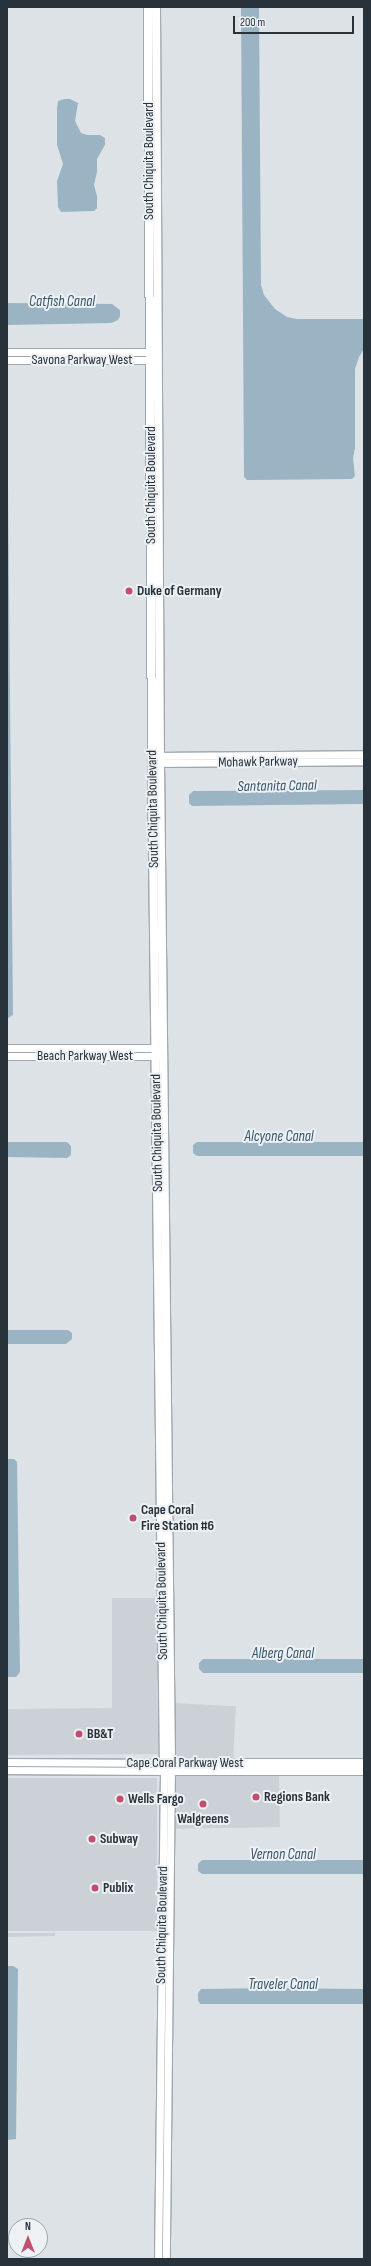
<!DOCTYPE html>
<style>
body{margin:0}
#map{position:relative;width:371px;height:2266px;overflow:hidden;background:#dde2e6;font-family:"Sofia Sans Condensed",sans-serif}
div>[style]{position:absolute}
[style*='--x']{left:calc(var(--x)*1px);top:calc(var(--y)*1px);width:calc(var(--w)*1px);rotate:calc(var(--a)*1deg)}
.built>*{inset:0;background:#ccd1d7;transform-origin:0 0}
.water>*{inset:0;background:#9bb4c3}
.roads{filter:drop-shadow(1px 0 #9ea8b0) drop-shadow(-1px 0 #9ea8b0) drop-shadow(0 1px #9ea8b0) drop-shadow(0 -1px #9ea8b0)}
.secondary>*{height:7px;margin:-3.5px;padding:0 3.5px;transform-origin:3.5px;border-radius:3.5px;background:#fff}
.primary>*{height:8px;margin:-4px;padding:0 4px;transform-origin:4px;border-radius:4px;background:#fff}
.dots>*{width:11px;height:11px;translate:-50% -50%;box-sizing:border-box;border:2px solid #edf1f4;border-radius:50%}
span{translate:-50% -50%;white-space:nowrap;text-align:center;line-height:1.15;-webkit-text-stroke:4px #edf1f4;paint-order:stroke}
.street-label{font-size:14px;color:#28323b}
.poi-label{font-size:14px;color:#28323b;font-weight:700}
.left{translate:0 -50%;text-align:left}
.water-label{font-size:15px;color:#36556b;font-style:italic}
.frame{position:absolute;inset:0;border:8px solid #28323b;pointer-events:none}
.north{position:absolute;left:8px;top:2218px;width:40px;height:40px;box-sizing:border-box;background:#edf1f4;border:1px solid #9ea5aa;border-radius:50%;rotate:0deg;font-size:11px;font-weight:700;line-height:16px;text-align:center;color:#28323b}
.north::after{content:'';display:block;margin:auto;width:14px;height:18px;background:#c14d6f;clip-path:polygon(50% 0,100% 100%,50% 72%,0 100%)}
.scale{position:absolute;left:233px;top:16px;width:121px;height:18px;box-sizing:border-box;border:2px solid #28323b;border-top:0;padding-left:5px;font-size:12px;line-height:14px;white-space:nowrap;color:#28323b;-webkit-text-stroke:3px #edf1f4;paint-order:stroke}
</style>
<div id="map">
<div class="built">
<div style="clip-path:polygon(112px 1598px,157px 1598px,158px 1754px,7px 1755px,7px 1709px,112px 1708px)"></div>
<div style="left:173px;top:1703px;width:63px;height:58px;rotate:3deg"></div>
<div style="left:7px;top:1773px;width:51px;height:3px"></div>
<div style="left:279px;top:1774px;width:53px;height:104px;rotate:89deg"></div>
<div style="left:7px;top:1778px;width:150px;height:153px"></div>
<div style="clip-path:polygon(7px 1933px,55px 1933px,55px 1936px,7px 1937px)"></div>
</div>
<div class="water">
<div style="clip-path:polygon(241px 7px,259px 7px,261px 285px,264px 295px,275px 309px,287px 317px,297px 319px,364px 319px,364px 349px,359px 357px,355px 369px,355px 448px,353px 458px,355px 476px,352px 479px,247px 480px,244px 477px)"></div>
<div style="clip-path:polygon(64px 99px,70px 99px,78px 103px,75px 121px,81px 133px,87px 135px,100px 135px,105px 138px,105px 145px,97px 159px,97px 172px,94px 185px,97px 196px,97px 208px,94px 211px,61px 212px,58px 207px,57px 181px,63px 164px,57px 145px,57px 108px,58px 101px)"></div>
<div style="clip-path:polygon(7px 303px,112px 304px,120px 310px,120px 316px,118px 320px,111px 323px,7px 325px)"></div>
<div style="clip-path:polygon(7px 381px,13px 1015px,8px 1018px,7px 1018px)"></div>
<div style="clip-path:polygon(364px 790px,364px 804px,192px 806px,189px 803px,189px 795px,193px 791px)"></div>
<div style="clip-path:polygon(7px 1142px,67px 1142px,71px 1146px,71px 1155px,67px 1158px,7px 1157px)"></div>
<div style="clip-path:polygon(197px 1142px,364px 1142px,364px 1156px,197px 1156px,193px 1153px,193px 1145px)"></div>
<div style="clip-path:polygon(7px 1330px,68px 1330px,72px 1333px,72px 1339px,66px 1344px,7px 1344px)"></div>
<div style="clip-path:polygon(7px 1459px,14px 1459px,17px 1462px,20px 1672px,16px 1677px,7px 1677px)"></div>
<div style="clip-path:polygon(203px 1659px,364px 1659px,364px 1673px,203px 1673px,199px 1669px,199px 1663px)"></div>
<div style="clip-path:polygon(202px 1860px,364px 1860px,364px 1874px,202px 1874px,198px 1871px,198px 1864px)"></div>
<div style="clip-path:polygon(7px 1966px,13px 1966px,18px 1969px,16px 2139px,7px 2140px)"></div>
<div style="clip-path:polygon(269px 1988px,364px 1989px,364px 2004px,200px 2004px,198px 2000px,198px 1993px,201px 1989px)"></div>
</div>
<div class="roads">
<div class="secondary">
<div style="--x:7;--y:352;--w:148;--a:0"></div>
<div style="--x:7;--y:360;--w:148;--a:0"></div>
<div style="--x:154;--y:756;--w:210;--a:-0.5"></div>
<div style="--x:154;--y:763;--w:210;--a:-0.5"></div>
<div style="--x:7;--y:1048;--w:154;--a:0"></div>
<div style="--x:7;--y:1056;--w:154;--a:0"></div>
<div style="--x:7;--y:1762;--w:164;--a:0.3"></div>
<div style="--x:171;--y:1763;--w:496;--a:90.6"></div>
<div style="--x:7;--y:1770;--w:157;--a:0.4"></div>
<div style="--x:164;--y:1771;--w:488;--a:90.7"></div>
</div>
<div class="primary">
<div style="--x:148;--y:7;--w:756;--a:89.7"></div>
<div style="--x:152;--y:763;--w:1008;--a:89.32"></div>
<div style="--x:164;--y:1771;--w:200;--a:0"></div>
<div style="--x:156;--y:7;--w:756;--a:89.7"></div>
<div style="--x:160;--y:763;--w:1000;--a:89.37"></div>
<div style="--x:171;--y:1763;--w:193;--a:0"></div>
</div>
</div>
<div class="dots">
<div style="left:129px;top:591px;background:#c14d6f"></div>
<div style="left:133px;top:1518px;background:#c14d6f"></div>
<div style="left:79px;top:1734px;background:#c14d6f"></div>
<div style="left:256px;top:1797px;background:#c14d6f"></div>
<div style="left:120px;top:1799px;background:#c14d6f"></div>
<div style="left:203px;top:1804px;background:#c14d6f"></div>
<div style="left:92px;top:1839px;background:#c14d6f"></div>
<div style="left:95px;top:1888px;background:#c14d6f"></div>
</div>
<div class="street-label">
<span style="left:149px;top:161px;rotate:-90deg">South Chiquita Boulevard</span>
<span style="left:82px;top:360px">Savona Parkway West</span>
<span style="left:151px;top:485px;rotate:-90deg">South Chiquita Boulevard</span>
<span style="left:258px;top:762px;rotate:-1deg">Mohawk Parkway</span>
<span style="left:153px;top:809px;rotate:-91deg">South Chiquita Boulevard</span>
<span style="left:85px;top:1056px">Beach Parkway West</span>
<span style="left:157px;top:1133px;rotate:-91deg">South Chiquita Boulevard</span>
<span style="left:162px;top:1601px;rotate:-91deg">South Chiquita Boulevard</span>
<span style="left:185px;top:1763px">Cape Coral Parkway West</span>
<span style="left:162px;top:1925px;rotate:-89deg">South Chiquita Boulevard</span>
</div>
<div class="poi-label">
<span class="left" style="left:137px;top:591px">Duke of Germany</span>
<span class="left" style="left:141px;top:1518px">Cape Coral<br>Fire Station #6</span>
<span class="left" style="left:87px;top:1734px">BB&amp;T</span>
<span class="left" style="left:264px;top:1797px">Regions Bank</span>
<span class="left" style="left:128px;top:1799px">Wells Fargo</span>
<span style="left:203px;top:1819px">Walgreens</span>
<span class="left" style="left:100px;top:1839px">Subway</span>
<span class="left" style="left:103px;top:1888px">Publix</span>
</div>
<div class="water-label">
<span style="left:62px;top:302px">Catfish Canal</span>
<span style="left:277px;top:786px;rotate:-1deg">Santanita Canal</span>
<span style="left:279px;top:1137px">Alcyone Canal</span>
<span style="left:283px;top:1654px">Alberg Canal</span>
<span style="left:283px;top:1855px">Vernon Canal</span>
<span style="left:283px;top:1985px">Traveler Canal</span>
</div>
<div class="frame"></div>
<div class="north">N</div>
<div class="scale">200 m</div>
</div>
